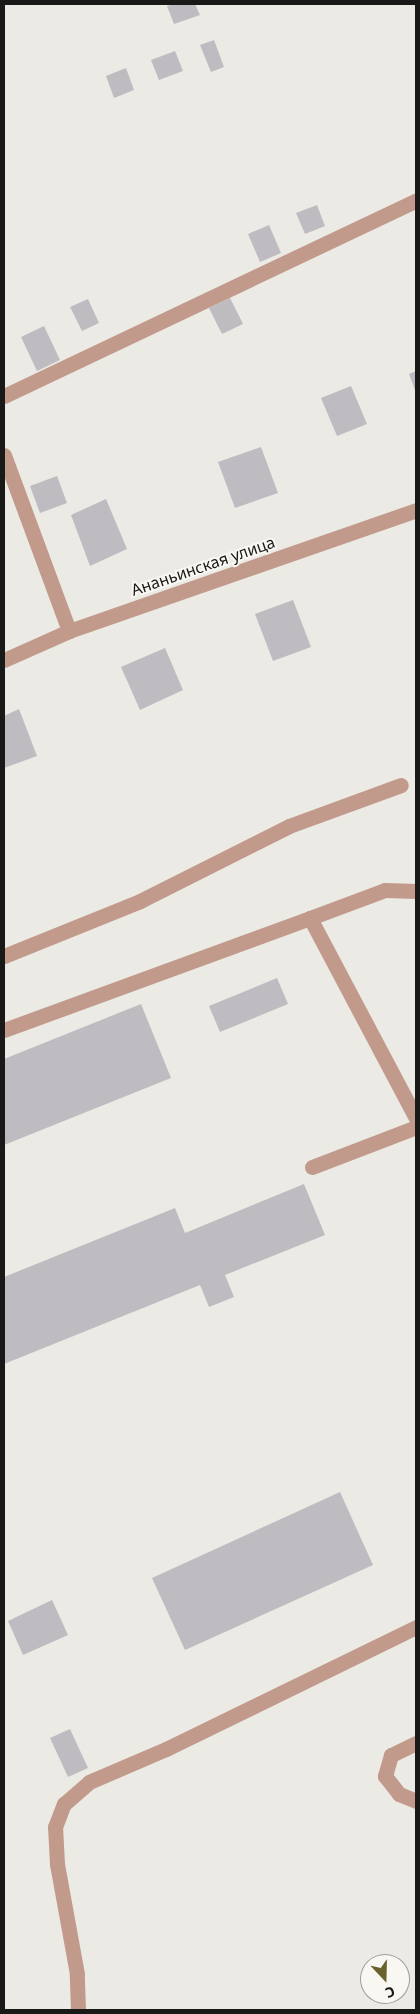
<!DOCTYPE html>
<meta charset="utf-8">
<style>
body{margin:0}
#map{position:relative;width:420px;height:2014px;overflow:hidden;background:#ebeae4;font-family:"Noto Sans",sans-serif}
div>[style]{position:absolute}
.building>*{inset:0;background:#bfbcc1}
.lane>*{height:15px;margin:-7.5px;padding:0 7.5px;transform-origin:7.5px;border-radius:7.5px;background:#c29a8b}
.street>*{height:15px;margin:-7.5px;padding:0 7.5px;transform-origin:7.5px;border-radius:7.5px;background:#c29a8b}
span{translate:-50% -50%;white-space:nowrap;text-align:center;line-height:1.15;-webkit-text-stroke:4px #f8f7f1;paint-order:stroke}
.street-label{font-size:16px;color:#191917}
.frame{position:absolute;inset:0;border:5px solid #191917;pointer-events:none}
.north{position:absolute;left:360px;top:1954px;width:50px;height:50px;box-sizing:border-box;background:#f8f7f1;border:1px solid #9f9e9a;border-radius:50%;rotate:159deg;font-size:14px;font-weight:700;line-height:20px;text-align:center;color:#191917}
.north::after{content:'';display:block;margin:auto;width:18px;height:22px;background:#69622e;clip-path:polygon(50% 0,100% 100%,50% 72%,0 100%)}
</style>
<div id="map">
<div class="building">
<div style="clip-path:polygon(173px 4px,195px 4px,200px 15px,174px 24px,167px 6px)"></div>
<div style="clip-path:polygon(214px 40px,224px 67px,211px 72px,200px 45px)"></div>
<div style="clip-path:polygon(175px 51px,183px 71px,159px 80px,151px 60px)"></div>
<div style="clip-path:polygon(126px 68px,134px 90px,114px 98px,106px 76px)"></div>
<div style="clip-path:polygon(317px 205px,325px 226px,305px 234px,296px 213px)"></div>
<div style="clip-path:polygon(269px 225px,281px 253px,260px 262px,248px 234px)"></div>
<div style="clip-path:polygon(230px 298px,243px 324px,222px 334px,209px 308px)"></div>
<div style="clip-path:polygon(88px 299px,99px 323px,82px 331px,70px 307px)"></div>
<div style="clip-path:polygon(44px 326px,60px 360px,37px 371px,21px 337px)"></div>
<div style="clip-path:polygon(416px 371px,416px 393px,409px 374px)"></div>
<div style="clip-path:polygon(351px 386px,367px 424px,337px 436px,321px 398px)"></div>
<div style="clip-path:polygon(261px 447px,278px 493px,235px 508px,218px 462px)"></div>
<div style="clip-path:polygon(57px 476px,67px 503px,40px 513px,30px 486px)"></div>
<div style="clip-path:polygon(106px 499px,127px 549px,90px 566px,71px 515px)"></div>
<div style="clip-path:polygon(293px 600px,311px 647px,273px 661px,255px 614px)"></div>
<div style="clip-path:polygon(165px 648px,183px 690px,140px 710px,121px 667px)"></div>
<div style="clip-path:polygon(19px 709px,37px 756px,4px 768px,4px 716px)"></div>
<div style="clip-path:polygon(277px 978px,288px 1004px,220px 1032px,209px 1006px)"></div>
<div style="clip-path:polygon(141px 1004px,171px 1078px,4px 1145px,4px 1059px)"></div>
<div style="clip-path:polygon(304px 1184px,325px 1235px,225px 1275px,234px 1297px,209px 1307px,200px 1285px,4px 1364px,4px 1277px,175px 1208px,185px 1233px)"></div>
<div style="clip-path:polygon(340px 1492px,373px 1565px,185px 1650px,152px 1578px)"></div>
<div style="clip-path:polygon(52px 1600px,68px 1635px,23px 1655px,8px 1621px)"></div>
<div style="clip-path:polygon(70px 1729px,88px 1768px,68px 1777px,50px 1738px)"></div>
</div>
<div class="lane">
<div style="left:4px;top:396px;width:456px;rotate:-25.4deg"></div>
<div style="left:4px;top:455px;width:188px;rotate:69.7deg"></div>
<div style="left:310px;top:918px;width:80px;rotate:-20.5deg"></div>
<div style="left:385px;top:890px;width:31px;rotate:2deg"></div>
<div style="left:4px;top:956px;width:147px;rotate:-22deg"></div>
<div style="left:140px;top:901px;width:167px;rotate:-26.7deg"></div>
<div style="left:289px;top:826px;width:119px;rotate:-20.1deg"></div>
<div style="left:4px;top:1030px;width:326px;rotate:-20.1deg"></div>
<div style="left:310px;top:918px;width:226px;rotate:62.1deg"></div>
<div style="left:312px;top:1167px;width:111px;rotate:-21deg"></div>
<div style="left:416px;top:1743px;width:28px;rotate:154deg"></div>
<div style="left:391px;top:1755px;width:22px;rotate:106deg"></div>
<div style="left:385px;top:1776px;width:23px;rotate:52deg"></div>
<div style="left:399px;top:1794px;width:18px;rotate:22deg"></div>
</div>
<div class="street">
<div style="left:4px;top:660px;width:71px;rotate:-24deg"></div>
<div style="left:69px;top:631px;width:367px;rotate:-19.2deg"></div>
<div style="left:78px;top:2010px;width:36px;rotate:-92deg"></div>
<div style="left:77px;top:1974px;width:112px;rotate:-100.3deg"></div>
<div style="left:57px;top:1864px;width:37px;rotate:-93deg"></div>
<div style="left:55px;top:1827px;width:25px;rotate:-69deg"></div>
<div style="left:64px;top:1804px;width:33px;rotate:-41deg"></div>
<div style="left:89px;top:1782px;width:84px;rotate:-23.2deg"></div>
<div style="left:166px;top:1749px;width:278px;rotate:-26deg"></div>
</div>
<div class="street-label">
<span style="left:203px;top:566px;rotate:-19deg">Ананьинская улица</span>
</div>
<div class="frame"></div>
<div class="north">С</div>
</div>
